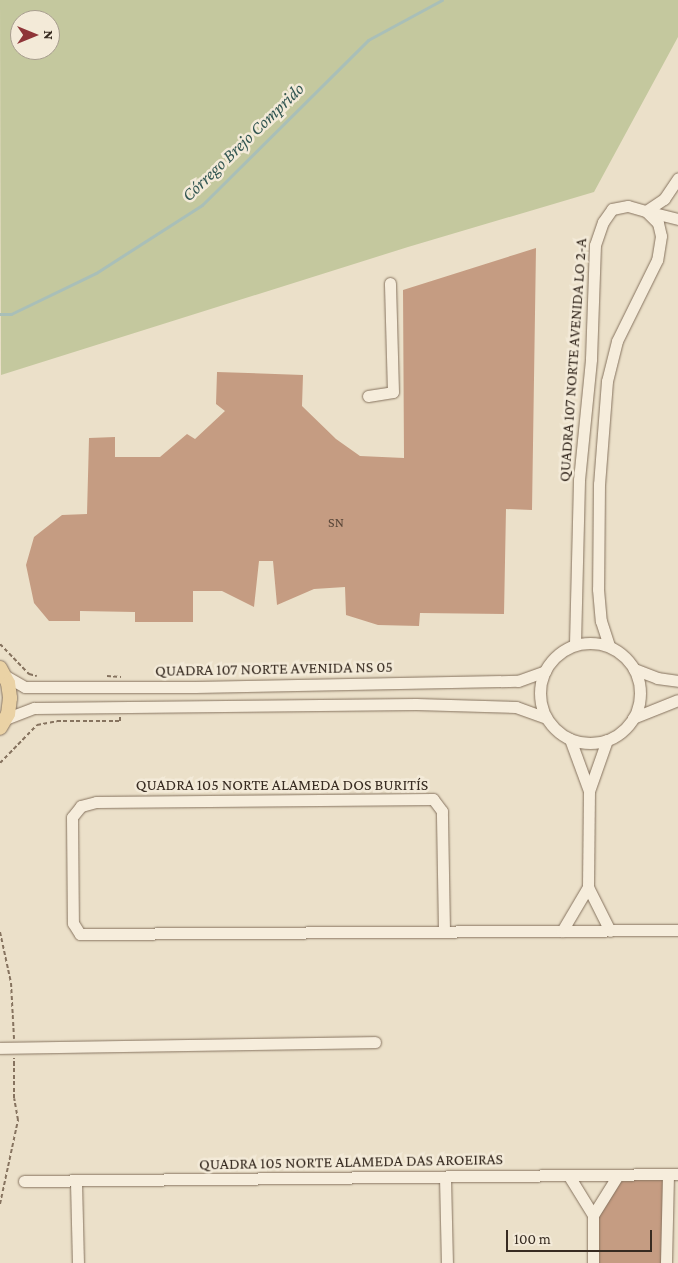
<!DOCTYPE html>
<meta charset="utf-8">
<style>
body{margin:0}
#map{position:relative;width:678px;height:1263px;overflow:hidden;background:#ebe0c9;font-family:"Crimson Pro",serif}
div>[style]{position:absolute}
.green>*{inset:0;background:#c4c89e}
.stream>*{height:3px;margin:-1.5px;padding:0 1.5px;transform-origin:1.5px;border-radius:1.5px;background:#a9bfb8}
.building>*{inset:0;background:#c59c82}
.path>*{height:2px;margin-top:-1px;transform-origin:0;background:repeating-linear-gradient(90deg,#86735f 0 4px,transparent 0 6.5px)}
.roads{filter:drop-shadow(0 0 1px #86735f) drop-shadow(0 0 1px #86735f)}
.minor>*{height:11px;margin:-5.5px;padding:0 5.5px;transform-origin:5.5px;border-radius:5.5px;background:#f6eddc}
.minor>.ring{margin:-5.5px;padding:0;box-sizing:content-box;background:none;border:11px solid #f6eddc;border-radius:50%}
.major>*{height:14px;margin:-7px;padding:0 7px;transform-origin:7px;border-radius:7px;background:#ead2a5}
span{translate:-50% -50%;white-space:nowrap;text-align:center;line-height:1.15;-webkit-text-stroke:5px #f3ead8;paint-order:stroke}
.number-label{font-size:14px;color:#5a4739}
.number-label span{-webkit-text-stroke-width:0}
.street-label{font-size:16px;color:#372b21}
.water-label{font-size:18px;color:#325652;font-style:italic}
.north{position:absolute;left:10px;top:10px;width:50px;height:50px;box-sizing:border-box;background:#f3ead8;border:1px solid #a89e8f;border-radius:50%;rotate:90deg;font-size:14px;font-weight:700;line-height:20px;text-align:center;color:#372b21}
.north::after{content:'';display:block;margin:auto;width:18px;height:22px;background:#8f3538;clip-path:polygon(50% 0,100% 100%,50% 72%,0 100%)}
.scale{position:absolute;left:506px;top:1230px;width:146px;height:22px;box-sizing:border-box;border:2px solid #372b21;border-top:0;padding-left:6px;font-size:15px;line-height:18px;white-space:nowrap;color:#372b21;-webkit-text-stroke:4px #f3ead8;paint-order:stroke}
</style>
<div id="map">
<div class="green">
<div style="clip-path:polygon(evenodd,0 0,678px 0,678px 37px,594px 192px,408px 247px,1px 375px,0 0,20px 20px,50px 20px,50px 50px,20px 50px,20px 20px)"></div>
</div>
<div class="stream">
<div style="left:0;top:314px;width:11px"></div>
<div style="left:11px;top:314px;width:94px;rotate:-25.8deg"></div>
<div style="left:96px;top:273px;width:126px;rotate:-32.7deg"></div>
<div style="left:202px;top:205px;width:234px;rotate:-44.8deg"></div>
<div style="left:368px;top:40px;width:84px;rotate:-28.4deg"></div>
</div>
<div class="building">
<div style="clip-path:polygon(536px 248px,532px 510px,506px 509px,504px 614px,420px 613px,419px 626px,378px 625px,346px 615px,345px 587px,314px 589px,277px 605px,273px 561px,259px 561px,254px 607px,222px 591px,193px 591px,193px 622px,135px 622px,135px 612px,80px 611px,80px 621px,49px 621px,34px 603px,26px 565px,34px 537px,62px 515px,87px 514px,89px 438px,115px 437px,115px 457px,160px 457px,187px 434px,195px 439px,225px 411px,216px 404px,217px 372px,303px 375px,302px 406px,336px 439px,360px 456px,404px 458px,403px 290px)"></div>
<div style="clip-path:polygon(668px 1174px,666px 1263px,593px 1263px,593px 1215px,618px 1175px)"></div>
</div>
<div class="path">
<div style="left:0;top:644px;width:42px;rotate:46deg"></div>
<div style="left:29px;top:674px;width:8px;rotate:14deg"></div>
<div style="left:107px;top:676px;width:14px;rotate:4deg"></div>
<div style="left:0;top:763px;width:53px;rotate:-45.8deg"></div>
<div style="left:37px;top:725px;width:20px;rotate:-11deg"></div>
<div style="left:57px;top:721px;width:63px"></div>
<div style="left:120px;top:721px;width:4px;rotate:-90deg"></div>
<div style="left:0;top:932px;width:52px;rotate:77.8deg"></div>
<div style="left:11px;top:983px;width:56px;rotate:86.9deg"></div>
<div style="left:0;top:1204px;width:86px;rotate:-77.9deg"></div>
<div style="left:18px;top:1120px;width:22px;rotate:-100deg"></div>
<div style="left:14px;top:1098px;width:40px;rotate:-90deg"></div>
</div>
<div class="roads">
<div class="minor">
<div style="left:646px;top:211px;width:22px;rotate:-34deg"></div>
<div style="left:664px;top:199px;width:25px;rotate:-56deg"></div>
<div style="left:646px;top:211px;width:33px;rotate:14deg"></div>
<div style="left:368px;top:396px;width:25px;rotate:-9deg"></div>
<div style="left:393px;top:392px;width:109px;rotate:-91.6deg"></div>
<div class="ring" style="left:540px;top:643px;width:89px;height:89px"></div>
<div style="left:575px;top:644px;width:164px;rotate:-88.6deg"></div>
<div style="left:579px;top:480px;width:122px;rotate:-84.3deg"></div>
<div style="left:591px;top:359px;width:114px;rotate:-88deg"></div>
<div style="left:595px;top:245px;width:24px;rotate:-71deg"></div>
<div style="left:603px;top:222px;width:16px;rotate:-55deg"></div>
<div style="left:612px;top:209px;width:16px;rotate:-11deg"></div>
<div style="left:628px;top:206px;width:19px;rotate:16deg"></div>
<div style="left:646px;top:211px;width:17px;rotate:45deg"></div>
<div style="left:658px;top:223px;width:13px;rotate:77deg"></div>
<div style="left:661px;top:236px;width:24px;rotate:99deg"></div>
<div style="left:657px;top:260px;width:90px;rotate:116.3deg"></div>
<div style="left:617px;top:341px;width:41px;rotate:104deg"></div>
<div style="left:607px;top:381px;width:103px;rotate:94.4deg"></div>
<div style="left:599px;top:484px;width:105px;rotate:90.5deg"></div>
<div style="left:598px;top:589px;width:32px;rotate:85deg"></div>
<div style="left:601px;top:621px;width:26px;rotate:72deg"></div>
<div style="left:634px;top:669px;width:25px;rotate:21deg"></div>
<div style="left:657px;top:678px;width:21px;rotate:8deg"></div>
<div style="left:4px;top:675px;width:24px;rotate:30deg"></div>
<div style="left:25px;top:687px;width:170px"></div>
<div style="left:195px;top:687px;width:323px;rotate:-1.1deg"></div>
<div style="left:518px;top:681px;width:29px;rotate:-20deg"></div>
<div style="left:633px;top:718px;width:48px;rotate:-21.8deg"></div>
<div style="left:5px;top:719px;width:31px;rotate:-21deg"></div>
<div style="left:34px;top:708px;width:382px;rotate:-0.6deg"></div>
<div style="left:416px;top:704px;width:100px;rotate:1.7deg"></div>
<div style="left:516px;top:707px;width:32px;rotate:20deg"></div>
<div style="left:570px;top:739px;width:55px;rotate:69.9deg"></div>
<div style="left:607px;top:740px;width:54px;rotate:109.4deg"></div>
<div style="left:589px;top:791px;width:96px;rotate:90.6deg"></div>
<div style="left:588px;top:887px;width:49px;rotate:63.4deg"></div>
<div style="left:444px;top:931px;width:120px;rotate:-91deg"></div>
<div style="left:442px;top:811px;width:15px;rotate:-127deg"></div>
<div style="left:433px;top:799px;width:337px;rotate:179.5deg"></div>
<div style="left:96px;top:802px;width:16px;rotate:165deg"></div>
<div style="left:81px;top:806px;width:14px;rotate:129deg"></div>
<div style="left:72px;top:817px;width:106px;rotate:89.5deg"></div>
<div style="left:73px;top:923px;width:13px;rotate:58deg"></div>
<div style="left:80px;top:934px;width:598px;rotate:-0.38deg"></div>
<div style="left:562px;top:931px;width:51px;rotate:-59.4deg"></div>
<div style="left:0;top:1048px;width:375px;rotate:-0.9deg"></div>
<div style="left:569px;top:1176px;width:46px;rotate:58.4deg"></div>
<div style="left:593px;top:1215px;width:48px;rotate:90deg"></div>
<div style="left:445px;top:1177px;width:86px;rotate:88.7deg"></div>
<div style="left:24px;top:1181px;width:654px;rotate:-0.61deg"></div>
<div style="left:76px;top:1182px;width:81px;rotate:88.6deg"></div>
<div style="left:593px;top:1215px;width:47px;rotate:-58deg"></div>
<div style="left:666px;top:1263px;width:89px;rotate:-88.7deg"></div>
</div>
<div class="major">
<div style="left:0;top:668px;width:17px;rotate:62deg"></div>
<div style="left:8px;top:683px;width:15px;rotate:82deg"></div>
<div style="left:10px;top:698px;width:16px;rotate:97deg"></div>
<div style="left:8px;top:714px;width:16px;rotate:120deg"></div>
</div>
</div>
<div class="number-label">
<span style="left:336px;top:522px">SN</span>
</div>
<div class="street-label">
<span style="left:573px;top:360px;rotate:-86deg">QUADRA 107 NORTE AVENIDA LO 2-A</span>
<span style="left:274px;top:669px;rotate:-1deg">QUADRA 107 NORTE AVENIDA NS 05</span>
<span style="left:282px;top:785px">QUADRA 105 NORTE ALAMEDA DOS BURITÍS</span>
<span style="left:351px;top:1162px;rotate:-1deg">QUADRA 105 NORTE ALAMEDA DAS AROEIRAS</span>
</div>
<div class="water-label">
<span style="left:243px;top:142px;rotate:-44deg">Córrego Brejo Comprido</span>
</div>
<div class="north">N</div>
<div class="scale">100 m</div>
</div>
